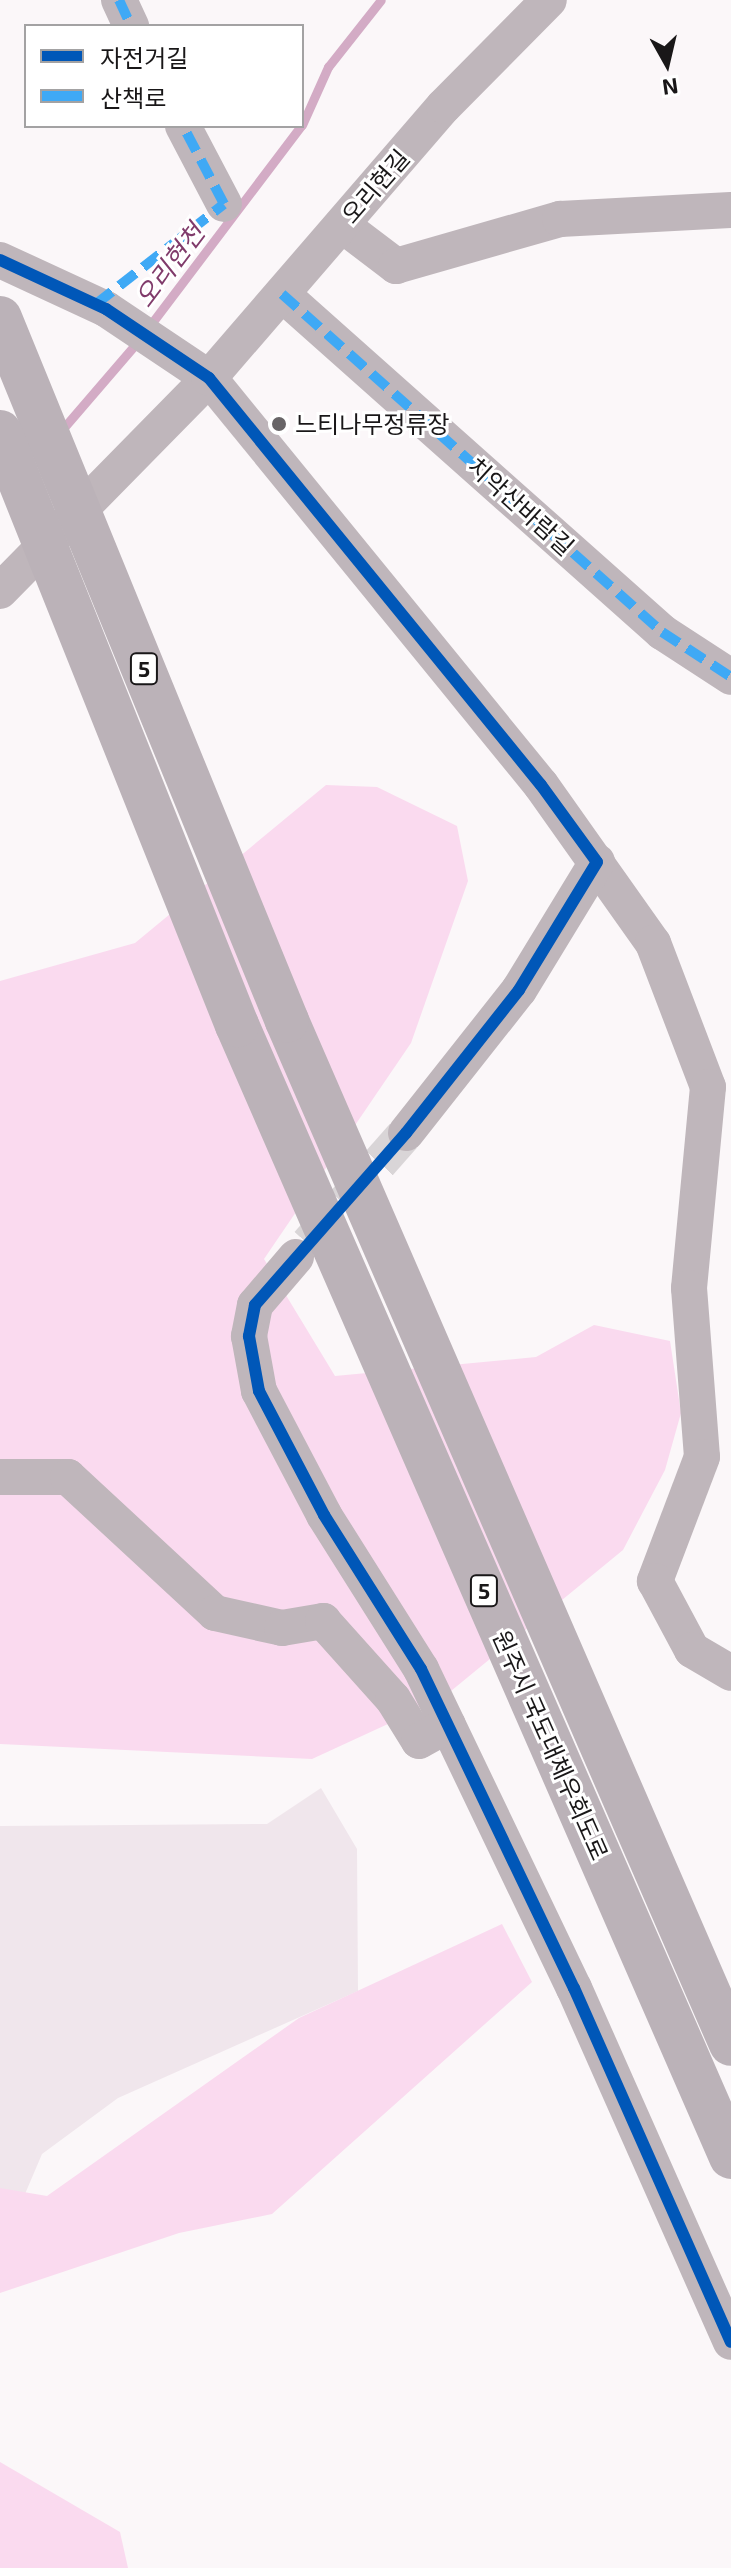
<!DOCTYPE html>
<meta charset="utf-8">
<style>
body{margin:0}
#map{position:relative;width:731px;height:2568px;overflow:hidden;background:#fbf7f9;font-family:"Exo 2","Noto Sans KR",sans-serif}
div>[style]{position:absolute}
.built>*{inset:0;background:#f0e6ec}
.green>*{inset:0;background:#fadaef}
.stream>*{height:9px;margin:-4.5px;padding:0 4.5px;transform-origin:4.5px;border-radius:4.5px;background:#d3abc5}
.minor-tunnel>*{height:36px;margin-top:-18px;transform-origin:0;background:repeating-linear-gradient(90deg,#d9d5d7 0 36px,transparent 0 54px)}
.minor>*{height:36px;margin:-18px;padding:0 18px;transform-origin:18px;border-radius:18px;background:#bfb6bb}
.highway>*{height:44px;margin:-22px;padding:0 22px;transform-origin:22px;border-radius:22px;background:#bbb2b8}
.highway-bridge>*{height:44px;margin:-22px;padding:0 22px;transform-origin:22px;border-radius:22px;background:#bbb2b8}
.quiet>*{height:10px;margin-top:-5px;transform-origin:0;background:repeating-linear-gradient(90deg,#3fa9f5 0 20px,transparent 0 30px)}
.cycleway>*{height:12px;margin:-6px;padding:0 6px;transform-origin:6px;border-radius:6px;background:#0057b8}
.dots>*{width:22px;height:22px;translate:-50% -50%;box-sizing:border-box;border:4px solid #fff;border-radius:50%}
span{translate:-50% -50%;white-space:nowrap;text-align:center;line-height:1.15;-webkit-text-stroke:6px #fff;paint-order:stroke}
.shield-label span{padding:2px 6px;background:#fff;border:2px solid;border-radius:6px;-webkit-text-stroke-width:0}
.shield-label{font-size:22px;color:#191718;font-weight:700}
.street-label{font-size:24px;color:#191718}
.poi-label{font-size:24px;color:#191718}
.left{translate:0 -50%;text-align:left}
.water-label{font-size:26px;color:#803b6b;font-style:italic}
.legend{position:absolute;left:24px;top:24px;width:280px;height:104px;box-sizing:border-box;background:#fff;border:2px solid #a3a2a3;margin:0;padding:10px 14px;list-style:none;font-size:24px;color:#191718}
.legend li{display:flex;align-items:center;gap:16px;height:40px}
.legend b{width:40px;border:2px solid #a3a2a3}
.north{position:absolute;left:627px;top:24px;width:80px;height:80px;-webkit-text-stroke:6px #fff;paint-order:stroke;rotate:172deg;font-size:22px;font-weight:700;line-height:32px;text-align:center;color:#191718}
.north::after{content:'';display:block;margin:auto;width:28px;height:36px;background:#191718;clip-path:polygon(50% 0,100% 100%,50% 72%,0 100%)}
</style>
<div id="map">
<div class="built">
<div style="clip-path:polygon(321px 1788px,357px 1849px,358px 1991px,118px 2098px,42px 2154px,8px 2234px,0 2233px,0 1826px,267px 1824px)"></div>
</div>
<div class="green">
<div style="clip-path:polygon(326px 785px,377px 787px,457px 826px,468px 881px,411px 1043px,264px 1259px,335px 1376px,536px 1357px,594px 1325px,670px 1341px,681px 1413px,665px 1470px,623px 1550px,440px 1700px,312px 1759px,0 1744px,0 981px,135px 943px)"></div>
<div style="clip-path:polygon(502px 1924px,532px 1982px,272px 2214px,179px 2233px,0 2293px,0 2188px,47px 2196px,299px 2018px)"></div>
<div style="clip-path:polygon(0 2462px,120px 2532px,128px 2568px,0 2568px)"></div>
</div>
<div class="stream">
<div style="left:302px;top:125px;width:64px;rotate:-65.9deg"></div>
<div style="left:328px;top:67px;width:85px;rotate:-51.7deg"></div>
<div style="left:148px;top:328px;width:253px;rotate:-52.9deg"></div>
<div style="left:60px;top:432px;width:121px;rotate:-49.3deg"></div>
</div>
<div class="minor-tunnel">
<div style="left:308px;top:1244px;width:148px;rotate:-48.6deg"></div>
</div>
<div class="minor">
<div style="left:119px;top:0;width:29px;rotate:65deg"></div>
<div style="left:183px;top:126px;width:88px;rotate:62.3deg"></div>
<div style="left:342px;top:225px;width:68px;rotate:37.2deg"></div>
<div style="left:396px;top:266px;width:171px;rotate:-16deg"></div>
<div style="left:560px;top:219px;width:171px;rotate:-3deg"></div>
<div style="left:0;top:260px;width:117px;rotate:24.8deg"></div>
<div style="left:106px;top:309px;width:124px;rotate:33.8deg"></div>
<div style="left:209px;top:378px;width:525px;rotate:50.8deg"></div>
<div style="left:541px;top:785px;width:194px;rotate:54.7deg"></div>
<div style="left:653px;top:943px;width:154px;rotate:69.1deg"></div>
<div style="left:708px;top:1087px;width:202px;rotate:95.4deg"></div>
<div style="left:689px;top:1288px;width:169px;rotate:85.6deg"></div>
<div style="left:702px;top:1457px;width:133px;rotate:110.8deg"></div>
<div style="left:655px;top:1581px;width:78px;rotate:61.8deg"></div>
<div style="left:692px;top:1650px;width:45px;rotate:30.5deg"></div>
<div style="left:282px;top:294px;width:509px;rotate:41.65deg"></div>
<div style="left:662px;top:632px;width:82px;rotate:33.1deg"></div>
<div style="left:0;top:591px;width:298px;rotate:-45.5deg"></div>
<div style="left:209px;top:378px;width:359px;rotate:-49.2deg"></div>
<div style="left:444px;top:106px;width:149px;rotate:-45.3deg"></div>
<div style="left:406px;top:1133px;width:182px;rotate:-51.7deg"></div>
<div style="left:519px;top:990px;width:150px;rotate:-58.6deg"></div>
<div style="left:296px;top:1257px;width:63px;rotate:130.5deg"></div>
<div style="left:255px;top:1305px;width:32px;rotate:101deg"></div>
<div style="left:249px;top:1336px;width:56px;rotate:79.7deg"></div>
<div style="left:259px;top:1391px;width:140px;rotate:62.3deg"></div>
<div style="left:324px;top:1515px;width:182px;rotate:57.8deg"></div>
<div style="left:421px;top:1669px;width:354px;rotate:64.4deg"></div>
<div style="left:574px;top:1988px;width:387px;rotate:66.1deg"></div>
<div style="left:0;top:1477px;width:68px"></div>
<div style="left:68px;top:1477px;width:200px;rotate:42.8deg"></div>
<div style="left:215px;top:1613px;width:69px;rotate:12.6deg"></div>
<div style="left:282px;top:1628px;width:42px;rotate:-9.7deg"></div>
<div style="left:323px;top:1621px;width:105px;rotate:48.1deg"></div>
<div style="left:393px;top:1699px;width:49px;rotate:58.2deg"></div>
<div style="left:419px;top:1741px;width:33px;rotate:-29deg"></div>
</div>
<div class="highway">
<div style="left:287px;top:1021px;width:1115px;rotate:66.54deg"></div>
<div style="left:237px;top:1025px;width:1235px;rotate:66.42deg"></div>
</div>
<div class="highway-bridge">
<div style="left:0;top:318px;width:759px;rotate:67.79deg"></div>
<div style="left:0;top:432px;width:639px;rotate:68.22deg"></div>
</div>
<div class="quiet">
<div style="left:119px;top:0;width:29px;rotate:65deg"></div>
<div style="left:282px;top:294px;width:509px;rotate:41.65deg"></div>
<div style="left:662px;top:632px;width:82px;rotate:33.1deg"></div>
<div style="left:96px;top:304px;width:162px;rotate:-38deg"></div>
<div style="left:224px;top:204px;width:88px;rotate:-117.7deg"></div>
</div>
<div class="cycleway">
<div style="left:0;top:260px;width:117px;rotate:24.8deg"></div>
<div style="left:106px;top:309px;width:124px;rotate:33.8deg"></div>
<div style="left:209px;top:378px;width:525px;rotate:50.8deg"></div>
<div style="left:541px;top:785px;width:95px;rotate:54deg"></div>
<div style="left:597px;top:862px;width:150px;rotate:121.4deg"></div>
<div style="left:519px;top:990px;width:182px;rotate:128.3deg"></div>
<div style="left:406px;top:1133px;width:229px;rotate:131.3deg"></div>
<div style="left:255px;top:1305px;width:32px;rotate:101deg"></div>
<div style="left:249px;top:1336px;width:56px;rotate:79.7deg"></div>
<div style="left:259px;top:1391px;width:140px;rotate:62.3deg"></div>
<div style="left:324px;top:1515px;width:182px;rotate:57.8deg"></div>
<div style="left:421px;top:1669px;width:354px;rotate:64.4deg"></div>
<div style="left:574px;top:1988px;width:387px;rotate:66.1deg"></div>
</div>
<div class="dots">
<div style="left:279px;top:424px;background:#686567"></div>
</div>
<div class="shield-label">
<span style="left:144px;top:669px">5</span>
<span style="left:484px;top:1591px">5</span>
</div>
<div class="street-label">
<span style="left:375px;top:186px;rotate:-49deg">오리현길</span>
<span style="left:521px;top:506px;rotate:42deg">치악산바람길</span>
<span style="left:551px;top:1745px;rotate:66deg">원주시 국도대체우회도로</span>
</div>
<div class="poi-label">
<span class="left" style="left:295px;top:424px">느티나무정류장</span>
</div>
<div class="water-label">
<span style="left:169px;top:265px;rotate:-53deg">오리현천</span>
</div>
<ul class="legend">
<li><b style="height:10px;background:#0057b8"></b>자전거길</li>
<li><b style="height:10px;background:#3fa9f5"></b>산책로</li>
</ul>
<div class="north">N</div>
</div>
